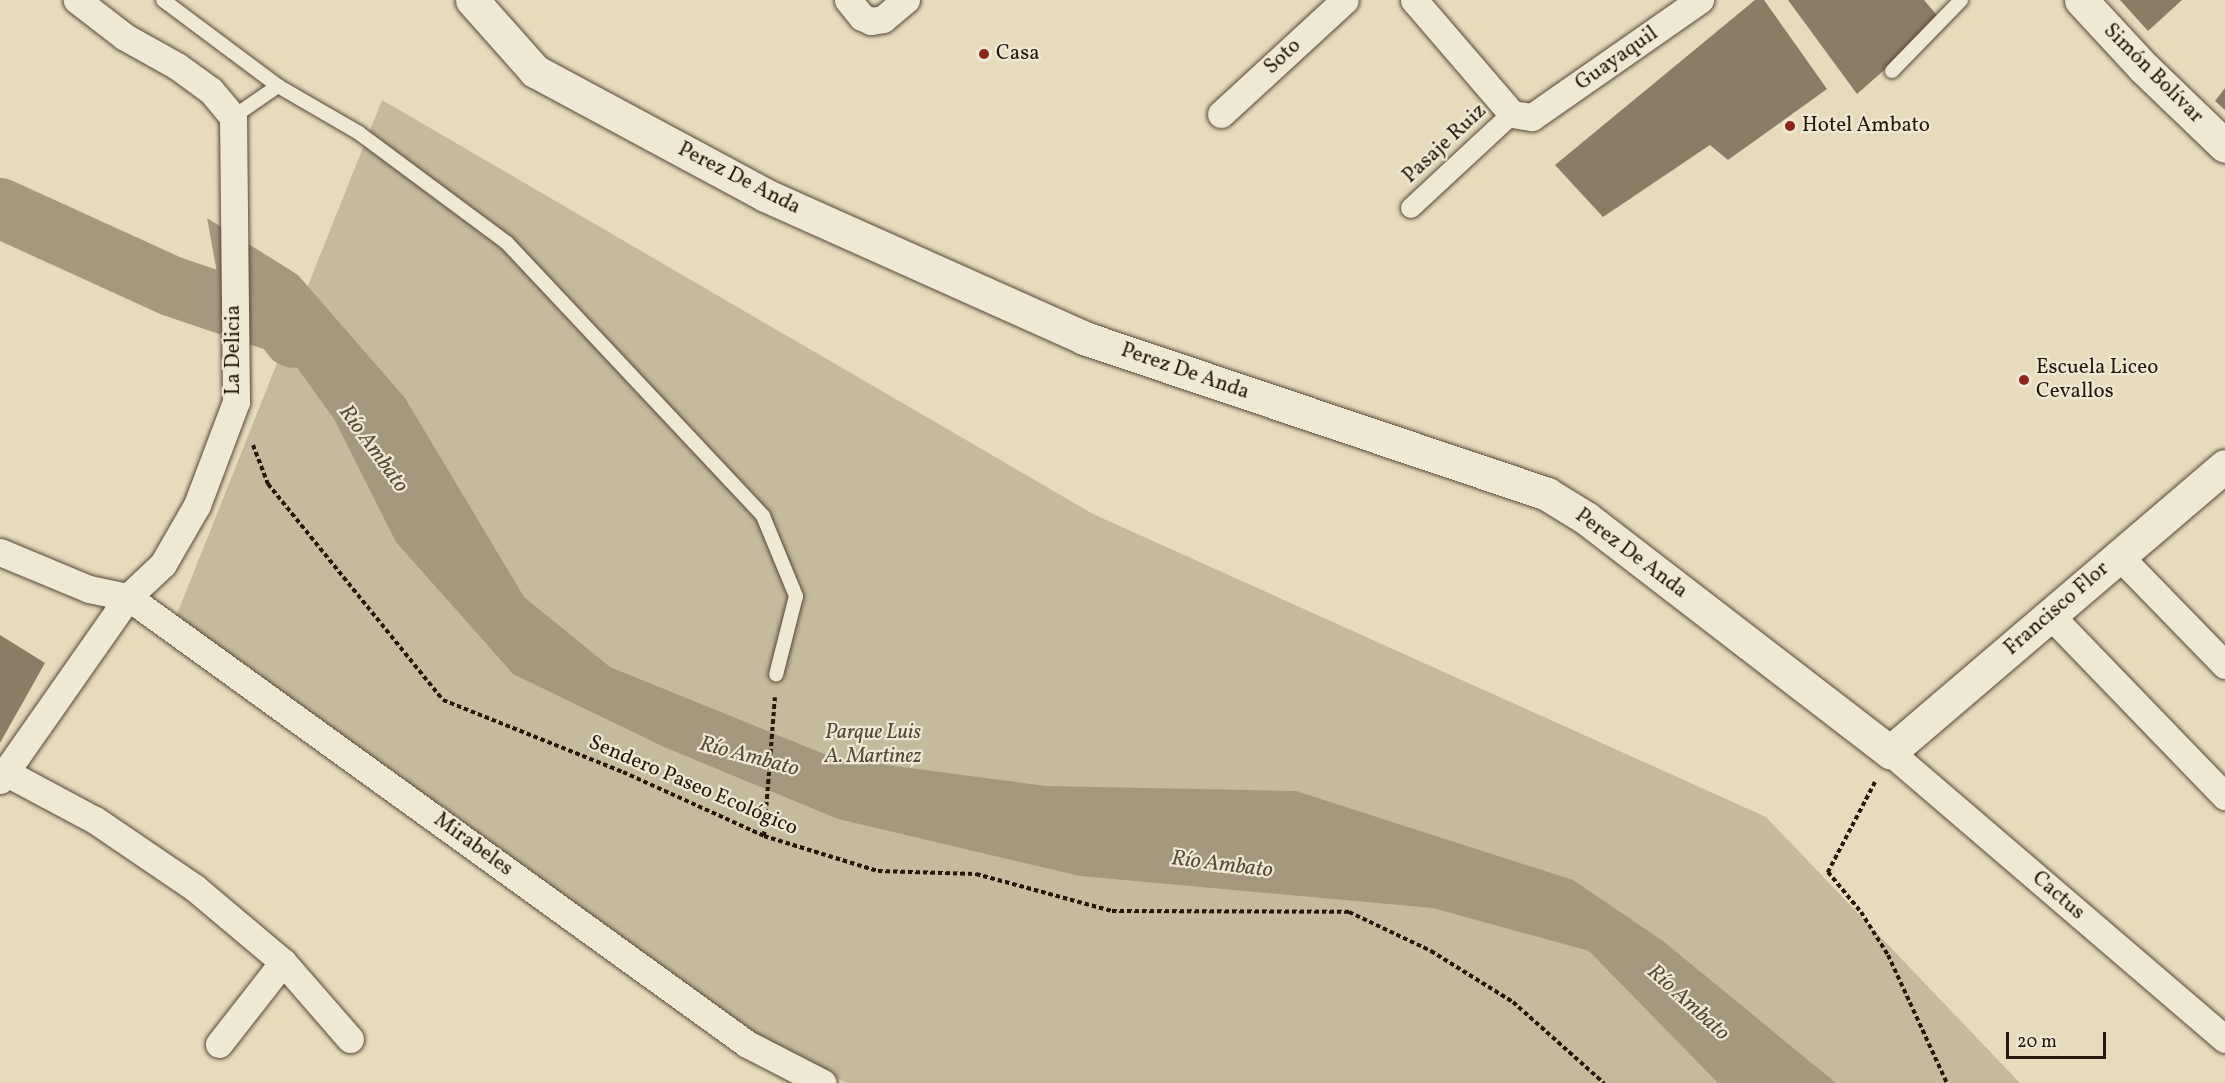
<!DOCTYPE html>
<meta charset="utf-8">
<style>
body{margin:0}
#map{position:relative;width:2225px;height:1083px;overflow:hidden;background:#e7dbbb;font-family:Vollkorn,serif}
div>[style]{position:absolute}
.green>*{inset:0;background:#c6ba9d}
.water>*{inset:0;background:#a6987f}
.river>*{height:60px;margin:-30px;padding:0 30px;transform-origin:30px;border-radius:30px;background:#a6987f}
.building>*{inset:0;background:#8b7c66}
.path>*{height:4px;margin-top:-2px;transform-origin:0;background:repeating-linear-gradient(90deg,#27160a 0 4.5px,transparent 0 7.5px)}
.roads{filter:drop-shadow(0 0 2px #574736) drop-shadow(0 0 2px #574736)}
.service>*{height:14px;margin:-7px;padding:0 7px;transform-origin:7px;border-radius:7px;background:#efe8d3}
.pedestrian>*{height:20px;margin:-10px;padding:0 10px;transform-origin:10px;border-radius:10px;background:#efe8d3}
.minor>*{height:27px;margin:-13.5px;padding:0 13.5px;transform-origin:13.5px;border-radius:13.5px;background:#efe8d3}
.tertiary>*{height:33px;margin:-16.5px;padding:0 16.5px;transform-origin:16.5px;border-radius:16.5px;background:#efe8d3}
.secondary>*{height:33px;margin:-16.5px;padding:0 16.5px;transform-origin:16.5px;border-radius:16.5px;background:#efe8d3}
.dots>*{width:16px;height:16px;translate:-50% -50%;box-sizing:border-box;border:3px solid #efe8d3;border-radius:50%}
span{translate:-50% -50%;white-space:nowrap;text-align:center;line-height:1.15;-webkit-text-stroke:4.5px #efe8d3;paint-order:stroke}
.poi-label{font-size:21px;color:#27160a}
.left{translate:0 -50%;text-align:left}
.street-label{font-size:21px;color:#27160a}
.park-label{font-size:21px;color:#574736;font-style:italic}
.water-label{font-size:22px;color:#5a4a39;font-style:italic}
.scale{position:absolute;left:2006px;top:1032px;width:100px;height:27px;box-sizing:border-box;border:3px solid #27160a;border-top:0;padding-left:8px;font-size:18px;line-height:21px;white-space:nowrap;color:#27160a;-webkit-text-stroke:4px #efe8d3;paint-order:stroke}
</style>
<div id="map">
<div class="green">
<div style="clip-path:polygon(382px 100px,1093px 514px,1766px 817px,2020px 1083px,846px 1083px,709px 1010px,175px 619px)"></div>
</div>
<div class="water">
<div style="clip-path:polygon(207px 218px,298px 275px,405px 398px,524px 597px,610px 667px,834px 758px,1046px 786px,1296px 791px,1573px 880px,1663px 941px,1836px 1083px,1718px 1083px,1589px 951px,1433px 908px,1080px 876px,838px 819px,664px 747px,513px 674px,396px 542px,334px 419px,273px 334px,225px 316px)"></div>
</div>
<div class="river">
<div style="left:0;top:208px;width:188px;rotate:24.5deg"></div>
<div style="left:171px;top:286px;width:118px;rotate:18.7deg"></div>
<div style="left:283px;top:324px;width:17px;rotate:54deg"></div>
</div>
<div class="building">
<div style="clip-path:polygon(1755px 0,1764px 0,1827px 89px,1728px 160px,1710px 145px,1603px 217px,1555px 165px)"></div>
<div style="clip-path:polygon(1788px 0,1924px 0,1941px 20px,1857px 94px)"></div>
<div style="clip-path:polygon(2120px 0,2182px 0,2148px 31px)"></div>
<div style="clip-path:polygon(2225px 88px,2225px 110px,2215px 101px)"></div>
<div style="clip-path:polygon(0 635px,45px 663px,0 743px)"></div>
</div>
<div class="path">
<div style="left:253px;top:445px;width:42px;rotate:69deg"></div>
<div style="left:268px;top:484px;width:278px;rotate:51deg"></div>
<div style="left:443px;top:700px;width:194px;rotate:21.8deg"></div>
<div style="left:623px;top:772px;width:155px;rotate:24.4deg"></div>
<div style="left:764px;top:836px;width:119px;rotate:17.1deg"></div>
<div style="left:878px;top:871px;width:98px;rotate:1.8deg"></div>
<div style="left:976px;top:874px;width:141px;rotate:15.2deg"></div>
<div style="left:1112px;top:911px;width:237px;rotate:0.2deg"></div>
<div style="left:1349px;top:912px;width:91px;rotate:25.4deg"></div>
<div style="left:1431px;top:951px;width:97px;rotate:31.9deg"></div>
<div style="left:1513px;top:1002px;width:122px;rotate:41.7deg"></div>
<div style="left:1875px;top:782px;width:102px;rotate:117.6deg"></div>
<div style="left:1828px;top:872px;width:52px;rotate:50.5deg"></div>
<div style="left:1861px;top:912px;width:51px;rotate:57.9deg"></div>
<div style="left:1888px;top:955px;width:141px;rotate:65.3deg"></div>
<div style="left:764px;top:836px;width:139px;rotate:-85.5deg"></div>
</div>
<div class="roads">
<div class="service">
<div style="left:163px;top:0;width:144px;rotate:36.8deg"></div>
<div style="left:278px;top:86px;width:94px;rotate:30.1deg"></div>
<div style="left:359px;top:133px;width:184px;rotate:36.6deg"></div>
<div style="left:507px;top:243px;width:374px;rotate:46.8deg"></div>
<div style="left:763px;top:516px;width:87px;rotate:67.6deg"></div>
<div style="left:796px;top:596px;width:81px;rotate:104.2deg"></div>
<div style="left:1892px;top:71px;width:99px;rotate:-45.8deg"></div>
<div style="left:233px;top:117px;width:55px;rotate:-34.6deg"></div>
</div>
<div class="pedestrian">
<div style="left:1411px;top:208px;width:138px;rotate:-42.9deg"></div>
</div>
<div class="minor">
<div style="left:848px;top:0;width:22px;rotate:51deg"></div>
<div style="left:862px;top:17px;width:10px;rotate:24deg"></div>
<div style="left:871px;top:21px;width:12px;rotate:-9deg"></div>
<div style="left:883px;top:19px;width:30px;rotate:-40deg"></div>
<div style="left:1414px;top:0;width:150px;rotate:49.3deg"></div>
<div style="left:1512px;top:114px;width:20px;rotate:9deg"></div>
<div style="left:1532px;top:117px;width:205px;rotate:-34.9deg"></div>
<div style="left:1221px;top:114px;width:168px;rotate:-42.6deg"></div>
<div style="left:0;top:552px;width:96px;rotate:22.6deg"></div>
<div style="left:89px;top:589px;width:40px;rotate:12deg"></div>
<div style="left:128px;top:597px;width:764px;rotate:35.83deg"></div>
<div style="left:747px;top:1044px;width:85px;rotate:27.2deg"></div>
<div style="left:2119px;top:556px;width:152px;rotate:45.8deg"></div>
<div style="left:2050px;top:615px;width:252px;rotate:46deg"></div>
<div style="left:1890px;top:752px;width:441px;rotate:40.6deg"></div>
<div style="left:5px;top:772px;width:102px;rotate:28.1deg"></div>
<div style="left:95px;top:820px;width:121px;rotate:34.2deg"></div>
<div style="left:195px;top:888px;width:115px;rotate:40.1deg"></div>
<div style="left:283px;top:962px;width:102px;rotate:49deg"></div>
<div style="left:0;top:780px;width:223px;rotate:-55deg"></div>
<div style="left:128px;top:597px;width:48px;rotate:-43.3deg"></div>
<div style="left:163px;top:564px;width:68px;rotate:-60deg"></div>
<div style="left:197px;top:505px;width:110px;rotate:-69.3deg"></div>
<div style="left:236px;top:402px;width:285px;rotate:-90.6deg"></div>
<div style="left:233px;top:117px;width:35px;rotate:-130deg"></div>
<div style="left:210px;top:90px;width:41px;rotate:-144deg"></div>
<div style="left:177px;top:66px;width:60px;rotate:-150.9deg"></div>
<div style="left:125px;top:37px;width:61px;rotate:-142.4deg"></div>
<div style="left:219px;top:1044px;width:104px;rotate:-52deg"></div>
</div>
<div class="tertiary">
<div style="left:2081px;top:0;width:93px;rotate:47.2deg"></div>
<div style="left:2144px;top:68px;width:112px;rotate:43.9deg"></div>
</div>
<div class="secondary">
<div style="left:472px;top:0;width:95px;rotate:48.4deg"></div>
<div style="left:535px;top:71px;width:261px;rotate:28.3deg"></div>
<div style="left:765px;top:195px;width:350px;rotate:24.1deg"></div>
<div style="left:1084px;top:338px;width:489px;rotate:18.6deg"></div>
<div style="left:1547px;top:494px;width:46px;rotate:31.6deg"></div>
<div style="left:1586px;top:518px;width:384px;rotate:37.6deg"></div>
<div style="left:1890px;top:752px;width:440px;rotate:-40.5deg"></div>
</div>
</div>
<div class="dots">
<div style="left:984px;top:54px;background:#8f2418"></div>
<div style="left:1790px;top:126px;background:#8f2418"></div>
<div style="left:2024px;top:380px;background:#8f2418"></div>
</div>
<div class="poi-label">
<span class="left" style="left:996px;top:54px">Casa</span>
<span class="left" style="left:1802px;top:126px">Hotel Ambato</span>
<span class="left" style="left:2036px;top:380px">Escuela Liceo<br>Cevallos</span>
</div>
<div class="street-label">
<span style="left:1283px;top:57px;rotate:-43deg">Soto</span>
<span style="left:1617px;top:59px;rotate:-35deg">Guayaquil</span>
<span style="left:2153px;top:74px;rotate:45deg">Simón Bolívar</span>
<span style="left:1445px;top:144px;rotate:-43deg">Pasaje Ruiz</span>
<span style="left:739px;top:179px;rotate:27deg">Perez De Anda</span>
<span style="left:234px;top:350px;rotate:-90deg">La Delicia</span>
<span style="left:1185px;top:372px;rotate:19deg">Perez De Anda</span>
<span style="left:1631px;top:554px;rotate:37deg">Perez De Anda</span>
<span style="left:2057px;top:609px;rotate:-41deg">Francisco Flor</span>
<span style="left:693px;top:786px;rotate:23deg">Sendero Paseo Ecológico</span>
<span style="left:473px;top:845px;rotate:36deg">Mirabeles</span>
<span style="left:2058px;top:896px;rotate:41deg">Cactus</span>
</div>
<div class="park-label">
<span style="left:873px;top:745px">Parque Luis<br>A. Martinez</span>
</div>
<div class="water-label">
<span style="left:373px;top:449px;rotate:54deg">Río Ambato</span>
<span style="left:749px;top:757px;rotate:15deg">Río Ambato</span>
<span style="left:1222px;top:865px;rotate:7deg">Río Ambato</span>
<span style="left:1688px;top:1003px;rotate:42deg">Río Ambato</span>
</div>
<div class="scale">20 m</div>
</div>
